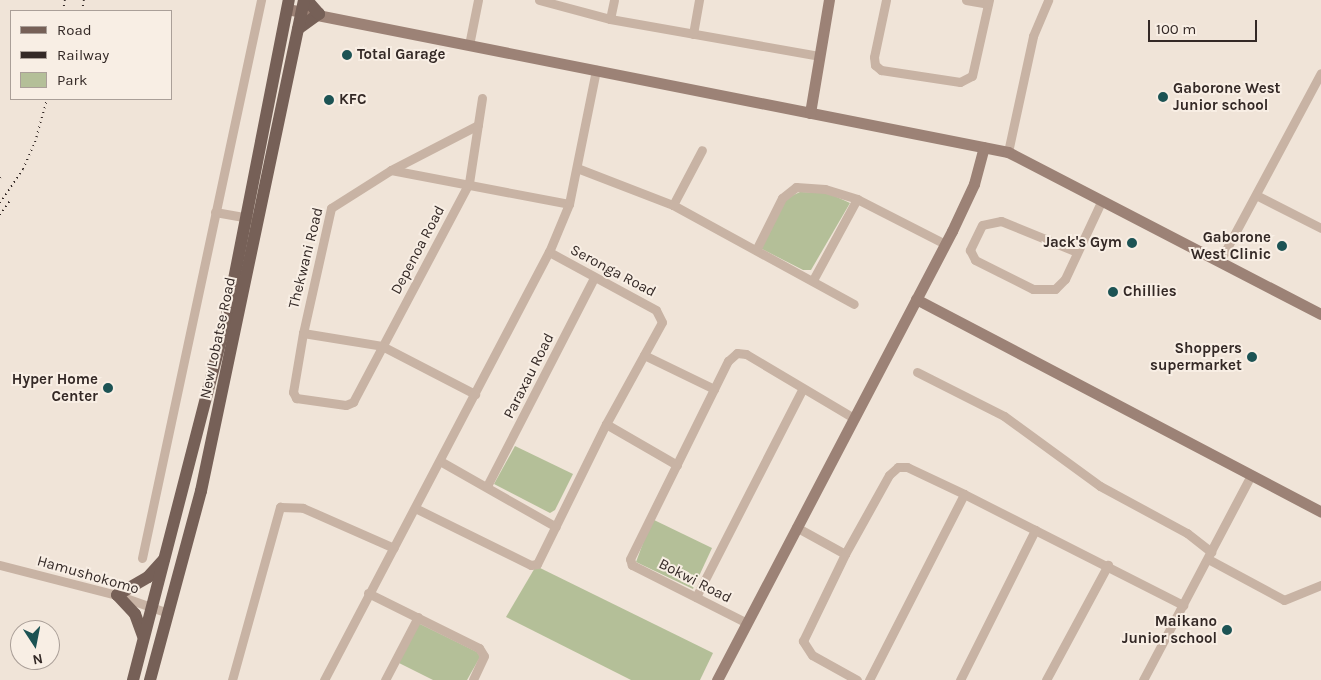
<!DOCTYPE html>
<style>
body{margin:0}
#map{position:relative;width:1321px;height:680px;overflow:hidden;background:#f0e4d8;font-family:Karla,sans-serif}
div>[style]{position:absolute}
.green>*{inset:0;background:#b4bf98}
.street>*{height:9px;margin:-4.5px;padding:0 4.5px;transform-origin:4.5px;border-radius:4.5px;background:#c8b3a4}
.secondary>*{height:11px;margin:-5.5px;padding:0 5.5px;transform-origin:5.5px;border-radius:5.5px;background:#9c8276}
.primary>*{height:12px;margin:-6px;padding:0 6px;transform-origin:6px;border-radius:6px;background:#766057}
.rail>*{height:2px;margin-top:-1px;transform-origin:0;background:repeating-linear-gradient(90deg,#342926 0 1px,transparent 0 5px)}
.dots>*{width:14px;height:14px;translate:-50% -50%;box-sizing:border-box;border:2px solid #f8eee4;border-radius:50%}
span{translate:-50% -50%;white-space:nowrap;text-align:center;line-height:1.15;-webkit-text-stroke:4px #f8eee4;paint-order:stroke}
.poi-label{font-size:15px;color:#342926;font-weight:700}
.left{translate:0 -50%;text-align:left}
.right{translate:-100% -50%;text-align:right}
.street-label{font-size:15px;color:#342926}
.legend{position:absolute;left:10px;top:10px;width:162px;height:90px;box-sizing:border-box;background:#f8eee4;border:1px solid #aa9f98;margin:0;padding:6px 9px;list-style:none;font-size:15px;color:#342926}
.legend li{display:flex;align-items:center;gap:10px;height:25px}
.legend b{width:25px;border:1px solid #aa9f98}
.north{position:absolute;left:10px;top:620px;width:50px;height:50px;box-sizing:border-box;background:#f8eee4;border:1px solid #aa9f98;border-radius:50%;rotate:169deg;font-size:14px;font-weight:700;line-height:20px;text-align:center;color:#342926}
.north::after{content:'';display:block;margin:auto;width:18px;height:22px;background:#1c5354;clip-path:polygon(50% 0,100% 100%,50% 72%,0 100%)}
.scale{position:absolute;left:1148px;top:20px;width:109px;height:22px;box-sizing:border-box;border:2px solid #342926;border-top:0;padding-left:6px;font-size:15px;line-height:18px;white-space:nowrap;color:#342926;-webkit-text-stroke:4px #f8eee4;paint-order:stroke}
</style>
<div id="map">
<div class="green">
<div style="clip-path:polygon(800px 192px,828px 193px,850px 203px,811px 270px,803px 270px,760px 248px,785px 199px)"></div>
<div style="clip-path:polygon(515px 446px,573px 474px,555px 510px,550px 513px,494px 484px)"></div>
<div style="clip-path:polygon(652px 519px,712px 548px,693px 589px,636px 562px)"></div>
<div style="clip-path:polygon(536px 566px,713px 653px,700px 680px,631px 680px,506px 617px)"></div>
<div style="clip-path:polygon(416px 622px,477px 652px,480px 657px,467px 680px,433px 680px,399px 663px)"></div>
</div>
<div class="street">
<div style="left:539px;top:0;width:73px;rotate:15deg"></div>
<div style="left:610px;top:19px;width:212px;rotate:10deg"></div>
<div style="left:886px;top:0;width:58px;rotate:101.9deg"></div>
<div style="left:874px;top:57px;width:8px;rotate:83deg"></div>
<div style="left:875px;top:65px;width:8px;rotate:40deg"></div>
<div style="left:881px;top:70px;width:80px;rotate:8.6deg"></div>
<div style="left:960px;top:82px;width:13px;rotate:-27deg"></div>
<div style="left:972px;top:76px;width:78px;rotate:-77.4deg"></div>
<div style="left:966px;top:0;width:22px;rotate:10deg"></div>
<div style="left:610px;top:19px;width:19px;rotate:-78deg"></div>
<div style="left:693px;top:34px;width:35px;rotate:-80deg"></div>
<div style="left:469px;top:45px;width:46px;rotate:-78.7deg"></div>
<div style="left:478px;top:125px;width:98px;rotate:152.7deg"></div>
<div style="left:391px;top:170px;width:71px;rotate:147.7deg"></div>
<div style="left:331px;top:208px;width:128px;rotate:102.6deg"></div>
<div style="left:303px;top:333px;width:60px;rotate:99.6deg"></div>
<div style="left:293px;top:392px;width:7px;rotate:63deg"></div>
<div style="left:296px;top:398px;width:50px;rotate:8deg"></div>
<div style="left:346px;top:405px;width:8px;rotate:-23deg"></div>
<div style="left:353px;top:402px;width:248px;rotate:-62.1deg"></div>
<div style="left:469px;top:183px;width:86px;rotate:-81.3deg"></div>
<div style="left:1008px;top:152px;width:119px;rotate:-77.8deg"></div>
<div style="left:1033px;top:36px;width:39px;rotate:-67deg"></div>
<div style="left:577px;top:168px;width:103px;rotate:21.1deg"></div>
<div style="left:673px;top:205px;width:206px;rotate:28.7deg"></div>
<div style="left:391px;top:170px;width:181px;rotate:10.8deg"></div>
<div style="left:1256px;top:195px;width:73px;rotate:26.9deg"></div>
<div style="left:673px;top:205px;width:62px;rotate:-62.2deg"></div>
<div style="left:215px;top:212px;width:36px;rotate:10deg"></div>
<div style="left:756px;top:250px;width:58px;rotate:-63.4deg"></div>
<div style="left:782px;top:198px;width:18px;rotate:-38deg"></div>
<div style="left:796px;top:187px;width:29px;rotate:4deg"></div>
<div style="left:825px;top:189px;width:34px;rotate:17deg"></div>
<div style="left:857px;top:199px;width:99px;rotate:27.1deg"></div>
<div style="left:1077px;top:252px;width:82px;rotate:-157.8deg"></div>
<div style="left:1001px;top:221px;width:19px;rotate:168deg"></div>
<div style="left:982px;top:225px;width:28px;rotate:116deg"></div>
<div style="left:970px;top:250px;width:11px;rotate:63deg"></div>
<div style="left:975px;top:260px;width:65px;rotate:26.6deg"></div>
<div style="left:1033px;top:289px;width:22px"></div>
<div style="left:1055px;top:289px;width:14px;rotate:-45deg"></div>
<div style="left:1065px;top:279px;width:87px;rotate:-64.9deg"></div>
<div style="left:1220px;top:261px;width:213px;rotate:-61.8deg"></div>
<div style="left:813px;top:280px;width:92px;rotate:-61.5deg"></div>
<div style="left:303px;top:333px;width:80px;rotate:9.3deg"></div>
<div style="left:382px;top:346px;width:105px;rotate:27.3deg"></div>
<div style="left:644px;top:355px;width:78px;rotate:25.9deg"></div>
<div style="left:917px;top:372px;width:97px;rotate:26.8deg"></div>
<div style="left:1004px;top:416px;width:119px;rotate:36.1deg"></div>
<div style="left:1100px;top:486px;width:99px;rotate:28.4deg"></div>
<div style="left:1187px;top:533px;width:31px;rotate:38deg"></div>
<div style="left:606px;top:424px;width:82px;rotate:30deg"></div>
<div style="left:440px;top:461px;width:133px;rotate:29.6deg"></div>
<div style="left:487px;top:486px;width:234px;rotate:-62.8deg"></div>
<div style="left:415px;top:508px;width:129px;rotate:26.2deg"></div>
<div style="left:531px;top:565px;width:6px;rotate:-9deg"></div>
<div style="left:537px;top:564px;width:156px;rotate:-63.8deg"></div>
<div style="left:606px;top:424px;width:116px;rotate:-61.2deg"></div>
<div style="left:662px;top:322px;width:13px;rotate:-117deg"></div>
<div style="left:656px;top:310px;width:122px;rotate:-151.5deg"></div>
<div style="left:796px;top:527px;width:56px;rotate:28.9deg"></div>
<div style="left:142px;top:558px;width:571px;rotate:-77.96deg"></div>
<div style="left:1208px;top:559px;width:86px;rotate:28.3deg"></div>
<div style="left:1284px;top:600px;width:40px;rotate:-22deg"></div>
<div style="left:0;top:565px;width:121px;rotate:14.4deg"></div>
<div style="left:117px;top:595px;width:54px;rotate:19.4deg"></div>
<div style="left:368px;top:593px;width:124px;rotate:26.4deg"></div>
<div style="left:479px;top:648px;width:9px;rotate:58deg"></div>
<div style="left:484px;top:656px;width:26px;rotate:115deg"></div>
<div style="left:696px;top:597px;width:233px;rotate:-62.9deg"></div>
<div style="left:745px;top:622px;width:127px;rotate:-153.2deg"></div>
<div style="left:632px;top:565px;width:6px;rotate:-108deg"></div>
<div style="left:630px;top:559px;width:221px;rotate:-63.7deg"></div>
<div style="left:728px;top:361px;width:12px;rotate:-42deg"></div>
<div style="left:737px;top:353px;width:9px;rotate:6deg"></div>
<div style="left:746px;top:354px;width:126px;rotate:30.7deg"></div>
<div style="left:232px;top:680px;width:180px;rotate:-74.5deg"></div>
<div style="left:280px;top:507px;width:23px;rotate:2deg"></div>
<div style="left:303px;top:508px;width:99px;rotate:23.7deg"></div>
<div style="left:324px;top:680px;width:484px;rotate:-62.3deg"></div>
<div style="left:549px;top:252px;width:52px;rotate:-67.4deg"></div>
<div style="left:569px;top:204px;width:137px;rotate:-78.6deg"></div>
<div style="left:385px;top:680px;width:71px;rotate:-62.4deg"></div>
<div style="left:857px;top:680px;width:51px;rotate:-150.9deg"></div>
<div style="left:812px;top:655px;width:17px;rotate:-123deg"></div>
<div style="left:803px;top:641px;width:97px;rotate:-64.2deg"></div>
<div style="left:845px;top:554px;width:90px;rotate:-60.9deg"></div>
<div style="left:889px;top:475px;width:12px;rotate:-42deg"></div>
<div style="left:898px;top:467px;width:9px"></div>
<div style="left:907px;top:467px;width:63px;rotate:25.3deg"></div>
<div style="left:964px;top:494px;width:246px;rotate:26.9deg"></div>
<div style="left:869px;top:680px;width:209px;rotate:-62.9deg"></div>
<div style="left:960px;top:680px;width:168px;rotate:-63.4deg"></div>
<div style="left:1046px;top:680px;width:131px;rotate:-61.7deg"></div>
<div style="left:1143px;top:680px;width:232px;rotate:-62.2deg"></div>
</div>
<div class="secondary">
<div style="left:287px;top:9px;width:735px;rotate:11.22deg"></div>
<div style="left:1008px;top:152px;width:352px;rotate:27.4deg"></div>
<div style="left:810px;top:113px;width:115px;rotate:-80.5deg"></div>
<div style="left:916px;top:299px;width:458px;rotate:27.7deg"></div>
<div style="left:717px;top:680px;width:507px;rotate:-62.37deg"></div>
<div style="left:952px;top:231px;width:52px;rotate:-64.9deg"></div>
<div style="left:974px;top:184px;width:38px;rotate:-75deg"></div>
</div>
<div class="primary">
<div style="left:298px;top:29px;width:26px;rotate:-36deg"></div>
<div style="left:319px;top:14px;width:18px;rotate:-131deg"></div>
<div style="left:143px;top:636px;width:23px;rotate:-110deg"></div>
<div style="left:135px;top:614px;width:26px;rotate:-133deg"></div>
<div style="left:117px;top:595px;width:36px;rotate:-30deg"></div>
<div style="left:148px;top:577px;width:24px;rotate:-48deg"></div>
<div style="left:133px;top:680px;width:372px;rotate:-75.5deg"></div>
<div style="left:226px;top:320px;width:326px;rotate:-78.9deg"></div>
<div style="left:150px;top:680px;width:196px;rotate:-74.9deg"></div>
<div style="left:201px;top:491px;width:502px;rotate:-78.15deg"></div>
</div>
<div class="rail">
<div style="left:63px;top:11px;width:11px;rotate:-80deg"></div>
<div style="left:82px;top:11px;width:11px;rotate:-80deg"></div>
<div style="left:0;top:178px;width:1px;rotate:-45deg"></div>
<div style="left:0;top:203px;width:41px;rotate:-55.9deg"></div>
<div style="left:23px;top:169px;width:30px;rotate:-66deg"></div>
<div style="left:35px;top:142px;width:45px;rotate:-74.4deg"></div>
<div style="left:0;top:215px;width:19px;rotate:-55deg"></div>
</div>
<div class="dots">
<div style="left:347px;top:55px;background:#1c5354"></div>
<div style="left:1163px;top:97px;background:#1c5354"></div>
<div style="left:329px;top:100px;background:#1c5354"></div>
<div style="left:1132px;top:243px;background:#1c5354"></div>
<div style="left:1282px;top:246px;background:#1c5354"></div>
<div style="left:1113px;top:292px;background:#1c5354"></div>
<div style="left:1252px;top:357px;background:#1c5354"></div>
<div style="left:108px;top:388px;background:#1c5354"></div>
<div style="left:1227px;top:630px;background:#1c5354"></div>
</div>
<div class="poi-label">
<span class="left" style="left:357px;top:55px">Total Garage</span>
<span class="left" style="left:1173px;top:97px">Gaborone West<br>Junior school</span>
<span class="left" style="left:339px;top:100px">KFC</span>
<span class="right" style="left:1271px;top:246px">Gaborone<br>West Clinic</span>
<span class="right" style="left:1122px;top:243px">Jack's Gym</span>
<span class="left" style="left:1123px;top:292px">Chillies</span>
<span class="right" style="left:1242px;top:357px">Shoppers<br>supermarket</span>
<span class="right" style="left:98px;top:388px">Hyper Home<br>Center</span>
<span class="right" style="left:1217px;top:630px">Maikano<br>Junior school</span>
</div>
<div class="street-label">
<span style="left:418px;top:250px;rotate:-62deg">Depenoa Road</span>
<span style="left:306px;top:258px;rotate:-76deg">Thekwani Road</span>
<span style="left:613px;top:271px;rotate:28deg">Seronga Road</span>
<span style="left:218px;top:338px;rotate:-78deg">New Lobatse Road</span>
<span style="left:529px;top:376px;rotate:-63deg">Paraxau Road</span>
<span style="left:88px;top:575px;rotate:16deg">Hamushokomo</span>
<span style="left:695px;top:581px;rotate:27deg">Bokwi Road</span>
</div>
<ul class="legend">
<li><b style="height:6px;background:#766057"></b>Road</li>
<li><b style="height:6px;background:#342926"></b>Railway</li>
<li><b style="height:14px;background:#b4bf98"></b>Park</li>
</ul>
<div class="north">N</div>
<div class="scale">100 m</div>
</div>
